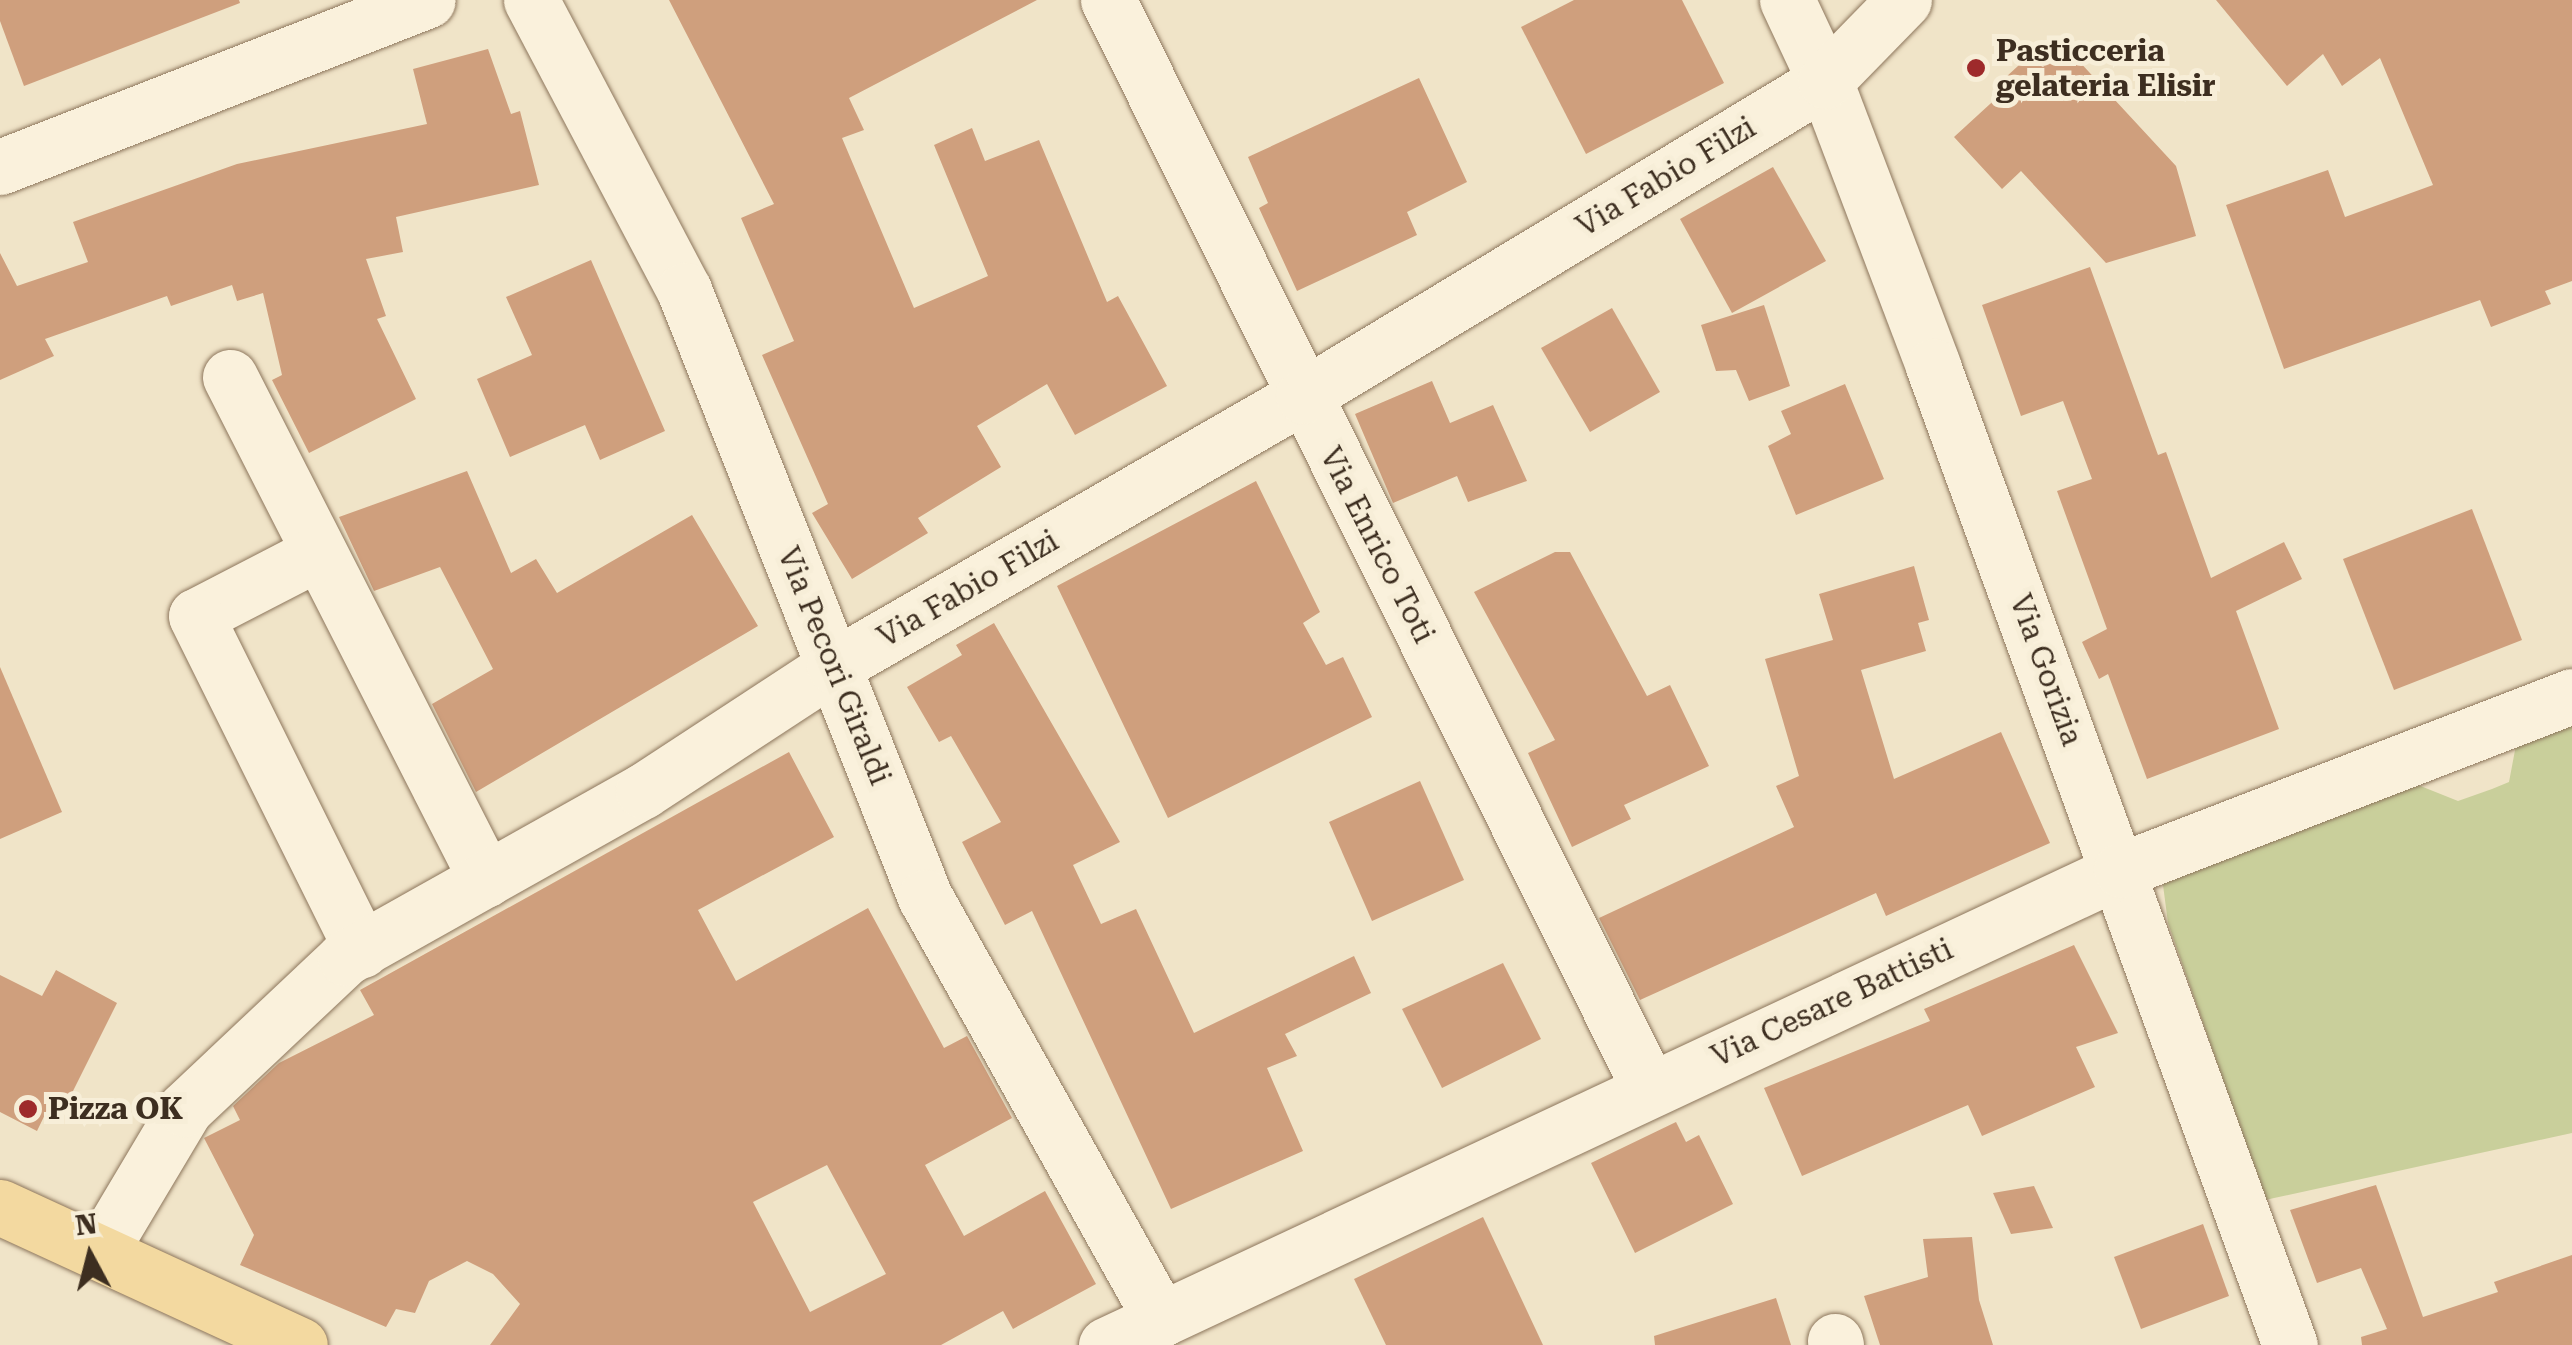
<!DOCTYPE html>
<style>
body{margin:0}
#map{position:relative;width:2572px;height:1345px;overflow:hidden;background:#f0e4c8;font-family:"Roboto Serif",serif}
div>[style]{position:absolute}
.green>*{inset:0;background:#c9cf9b}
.building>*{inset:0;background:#cf9f7d}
.roads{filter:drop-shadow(0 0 2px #8d765c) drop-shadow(0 0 2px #8d765c)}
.minor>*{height:55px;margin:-27.5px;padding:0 27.5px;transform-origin:27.5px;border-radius:27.5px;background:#faf1dc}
.major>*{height:55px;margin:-27.5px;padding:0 27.5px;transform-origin:27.5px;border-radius:27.5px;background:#f3d9a0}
.dots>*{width:28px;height:28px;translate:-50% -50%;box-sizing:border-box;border:5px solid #f7eed8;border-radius:50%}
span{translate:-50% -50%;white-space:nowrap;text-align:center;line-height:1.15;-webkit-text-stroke:10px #f7eed8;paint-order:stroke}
.poi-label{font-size:30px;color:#3d2e20;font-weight:700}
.left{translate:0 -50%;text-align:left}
.street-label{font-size:30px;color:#3d2e20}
.north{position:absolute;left:40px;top:1205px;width:100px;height:100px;-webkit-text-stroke:8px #f7eed8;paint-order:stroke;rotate:353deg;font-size:28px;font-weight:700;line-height:40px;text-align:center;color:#3d2e20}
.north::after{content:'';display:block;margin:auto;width:35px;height:45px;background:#3d2e20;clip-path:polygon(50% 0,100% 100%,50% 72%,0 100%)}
</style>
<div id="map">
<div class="green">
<div style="clip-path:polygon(2572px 724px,2572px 1133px,2265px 1200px,2168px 923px,2163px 885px,2172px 866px,2408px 781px,2458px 801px,2492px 789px,2509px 782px,2516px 745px)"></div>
</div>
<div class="building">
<div style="clip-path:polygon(0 0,239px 0,240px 3px,24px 86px,0 21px)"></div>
<div style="clip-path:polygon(669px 0,1037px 0,849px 98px,864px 130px,842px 138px,914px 308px,988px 276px,934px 145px,972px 128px,985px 161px,1039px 140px,1107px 302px,1118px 296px,1167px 386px,1075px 435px,1047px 384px,977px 426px,1001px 467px,918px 518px,928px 533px,852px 579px,812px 513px,828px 504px,762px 355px,794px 341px,741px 218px,774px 204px)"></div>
<div style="clip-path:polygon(1574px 0,1682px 0,1724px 83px,1586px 154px,1521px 27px)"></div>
<div style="clip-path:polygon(2216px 0,2572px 0,2572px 281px,2545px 291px,2551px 304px,2491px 327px,2480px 300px,2284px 369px,2226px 205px,2328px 170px,2345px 217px,2433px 185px,2380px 58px,2342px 86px,2323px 54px,2287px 86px)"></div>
<div style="clip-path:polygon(2064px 45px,2176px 166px,2196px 236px,2106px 263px,2021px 171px,2002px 189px,1954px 137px,2002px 93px,1993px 89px,2031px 54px,2042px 66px)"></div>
<div style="clip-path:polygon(488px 49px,511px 114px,520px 111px,539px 185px,396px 217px,403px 252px,366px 259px,386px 316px,377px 319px,416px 399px,309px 453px,272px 380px,282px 375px,263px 293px,237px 301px,232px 285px,171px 306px,167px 296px,45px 339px,54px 356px,0 380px,0 253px,17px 286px,88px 262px,73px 222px,237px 164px,427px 124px,413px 69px)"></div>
<div style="clip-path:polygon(1419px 78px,1467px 182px,1407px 212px,1417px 235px,1297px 291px,1259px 208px,1268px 203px,1248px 157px)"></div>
<div style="clip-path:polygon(1773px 167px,1826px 261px,1732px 313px,1680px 219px)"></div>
<div style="clip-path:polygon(591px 260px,665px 431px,600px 460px,585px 425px,510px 457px,477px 379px,532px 355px,506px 297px)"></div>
<div style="clip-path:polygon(2090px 267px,2158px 455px,2166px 452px,2211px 578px,2284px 542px,2302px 579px,2236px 611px,2279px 729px,2147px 779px,2108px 674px,2099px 679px,2082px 642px,2107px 629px,2057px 491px,2092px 479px,2063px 401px,2021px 416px,1982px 305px)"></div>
<div style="clip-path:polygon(1764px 305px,1790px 386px,1749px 401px,1736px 370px,1716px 371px,1701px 325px)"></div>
<div style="clip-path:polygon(1612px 308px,1660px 392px,1590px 432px,1541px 348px)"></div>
<div style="clip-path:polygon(1432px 381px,1450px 423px,1493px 405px,1527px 481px,1468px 502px,1457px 476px,1393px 503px,1355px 414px)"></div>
<div style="clip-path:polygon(1845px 384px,1884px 479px,1796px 515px,1768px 446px,1791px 434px,1781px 411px)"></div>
<div style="clip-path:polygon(467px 471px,511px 573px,536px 559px,557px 593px,692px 515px,758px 626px,476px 792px,432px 704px,493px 669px,440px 567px,374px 591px,339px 517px)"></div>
<div style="clip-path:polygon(1256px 481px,1320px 612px,1303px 623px,1326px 665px,1343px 657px,1372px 717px,1168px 818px,1057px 586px)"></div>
<div style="clip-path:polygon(2472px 509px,2522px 640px,2394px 690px,2343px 559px)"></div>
<div style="clip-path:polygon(1555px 552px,1570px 552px,1647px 696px,1670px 685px,1709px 766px,1624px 805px,1631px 819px,1572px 847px,1528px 753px,1555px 740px,1474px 592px)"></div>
<div style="clip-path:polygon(1914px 566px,1929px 620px,1918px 623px,1926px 651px,1861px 670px,1894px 779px,2001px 732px,2050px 843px,1886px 916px,1876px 893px,1640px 1000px,1599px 918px,1794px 827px,1776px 786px,1799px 776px,1765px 659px,1833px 640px,1819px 594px)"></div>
<div style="clip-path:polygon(994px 623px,1120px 842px,1073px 865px,1101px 924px,1136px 909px,1194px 1033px,1354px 956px,1371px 993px,1285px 1034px,1297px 1056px,1267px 1068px,1303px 1151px,1171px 1209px,1032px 911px,1005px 925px,962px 842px,1001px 822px,951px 736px,939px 742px,907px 687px,962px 655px,956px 645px)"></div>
<div style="clip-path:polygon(0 667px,62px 812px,0 839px)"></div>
<div style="clip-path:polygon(evenodd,789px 752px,834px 837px,698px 910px,736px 981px,868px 908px,944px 1048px,967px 1036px,1012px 1118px,925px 1165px,964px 1236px,1045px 1191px,1096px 1284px,1013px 1329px,1003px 1311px,941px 1345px,490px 1345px,520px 1304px,493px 1274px,467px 1261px,429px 1281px,415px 1313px,396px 1309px,386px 1327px,240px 1265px,254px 1235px,204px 1138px,240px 1120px,233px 1106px,279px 1063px,374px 1015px,360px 990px,789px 752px,827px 1165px,886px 1274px,810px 1312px,753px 1202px,827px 1165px)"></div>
<div style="clip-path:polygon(1420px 781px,1464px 880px,1372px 921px,1329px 822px)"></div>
<div style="clip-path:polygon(2074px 945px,2118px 1033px,2076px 1047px,2095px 1087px,1982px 1136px,1968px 1105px,1802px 1176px,1764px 1088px,1930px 1021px,1924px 1009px)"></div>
<div style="clip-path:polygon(1503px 963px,1541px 1039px,1442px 1088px,1402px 1009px)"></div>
<div style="clip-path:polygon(56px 970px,117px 1003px,67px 1103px,54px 1096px,37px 1131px,0 1112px,0 975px,42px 996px)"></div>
<div style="clip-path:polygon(1676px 1122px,1686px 1142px,1699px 1135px,1733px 1204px,1635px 1253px,1591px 1163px)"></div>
<div style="clip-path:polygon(2376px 1185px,2423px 1317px,2498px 1292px,2494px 1282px,2572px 1255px,2572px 1345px,2362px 1345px,2361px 1337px,2387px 1329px,2361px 1268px,2317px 1283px,2290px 1210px)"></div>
<div style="clip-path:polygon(2034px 1186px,2053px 1228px,2011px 1234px,1993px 1193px)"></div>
<div style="clip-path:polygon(1483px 1217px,1543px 1345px,1386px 1345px,1354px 1279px)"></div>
<div style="clip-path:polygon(2203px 1224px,2229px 1296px,2141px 1329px,2114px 1257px)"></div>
<div style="clip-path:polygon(1972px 1237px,1979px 1300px,1993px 1345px,1880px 1345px,1864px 1296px,1928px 1277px,1923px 1239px)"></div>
<div style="clip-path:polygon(1776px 1298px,1791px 1345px,1655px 1345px,1654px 1336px)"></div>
</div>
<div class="roads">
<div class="minor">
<div style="left:531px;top:0;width:328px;rotate:62.2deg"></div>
<div style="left:684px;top:290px;width:653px;rotate:68.35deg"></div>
<div style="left:925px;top:897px;width:484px;rotate:60.8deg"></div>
<div style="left:1108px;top:0;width:1215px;rotate:63.56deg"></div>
<div style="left:1787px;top:0;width:89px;rotate:64.9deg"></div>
<div style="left:1825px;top:81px;width:305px;rotate:69.2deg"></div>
<div style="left:1933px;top:366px;width:1042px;rotate:69.97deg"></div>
<div style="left:0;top:167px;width:459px;rotate:-21.3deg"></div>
<div style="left:230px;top:377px;width:564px;rotate:62.98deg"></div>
<div style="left:318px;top:553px;width:137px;rotate:152.7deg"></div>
<div style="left:196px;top:616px;width:373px;rotate:63.6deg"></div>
<div style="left:101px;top:1250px;width:164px;rotate:-59.2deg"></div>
<div style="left:185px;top:1109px;width:220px;rotate:-43.3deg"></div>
<div style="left:345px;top:958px;width:342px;rotate:-29.3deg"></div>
<div style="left:643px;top:791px;width:228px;rotate:-33.2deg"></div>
<div style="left:834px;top:666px;width:541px;rotate:-29.93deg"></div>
<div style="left:1303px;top:396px;width:610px;rotate:-31.11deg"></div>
<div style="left:1825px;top:81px;width:113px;rotate:-45.7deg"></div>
<div style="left:1835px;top:1341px;width:4px;rotate:76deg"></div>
<div style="left:1106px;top:1345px;width:1121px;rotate:-25.08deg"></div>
<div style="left:2121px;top:870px;width:483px;rotate:-21.1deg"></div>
</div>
<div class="major">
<div style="left:0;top:1207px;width:330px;rotate:24.7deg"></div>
</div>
</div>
<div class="dots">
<div style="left:1976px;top:68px;background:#9e2a2b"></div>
<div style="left:28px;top:1109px;background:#9e2a2b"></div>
</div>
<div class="poi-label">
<span class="left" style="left:1996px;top:68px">Pasticceria<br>gelateria Elisir</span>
<span class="left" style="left:48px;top:1109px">Pizza OK</span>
</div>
<div class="street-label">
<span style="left:1666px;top:177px;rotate:-31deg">Via Fabio Filzi</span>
<span style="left:1377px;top:545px;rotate:63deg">Via Enrico Toti</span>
<span style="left:968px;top:589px;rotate:-30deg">Via Fabio Filzi</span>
<span style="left:834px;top:666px;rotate:68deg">Via Pecori Giraldi</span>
<span style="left:2046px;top:670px;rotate:70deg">Via Gorizia</span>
<span style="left:1832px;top:1003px;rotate:-25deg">Via Cesare Battisti</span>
</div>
<div class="north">N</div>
</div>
